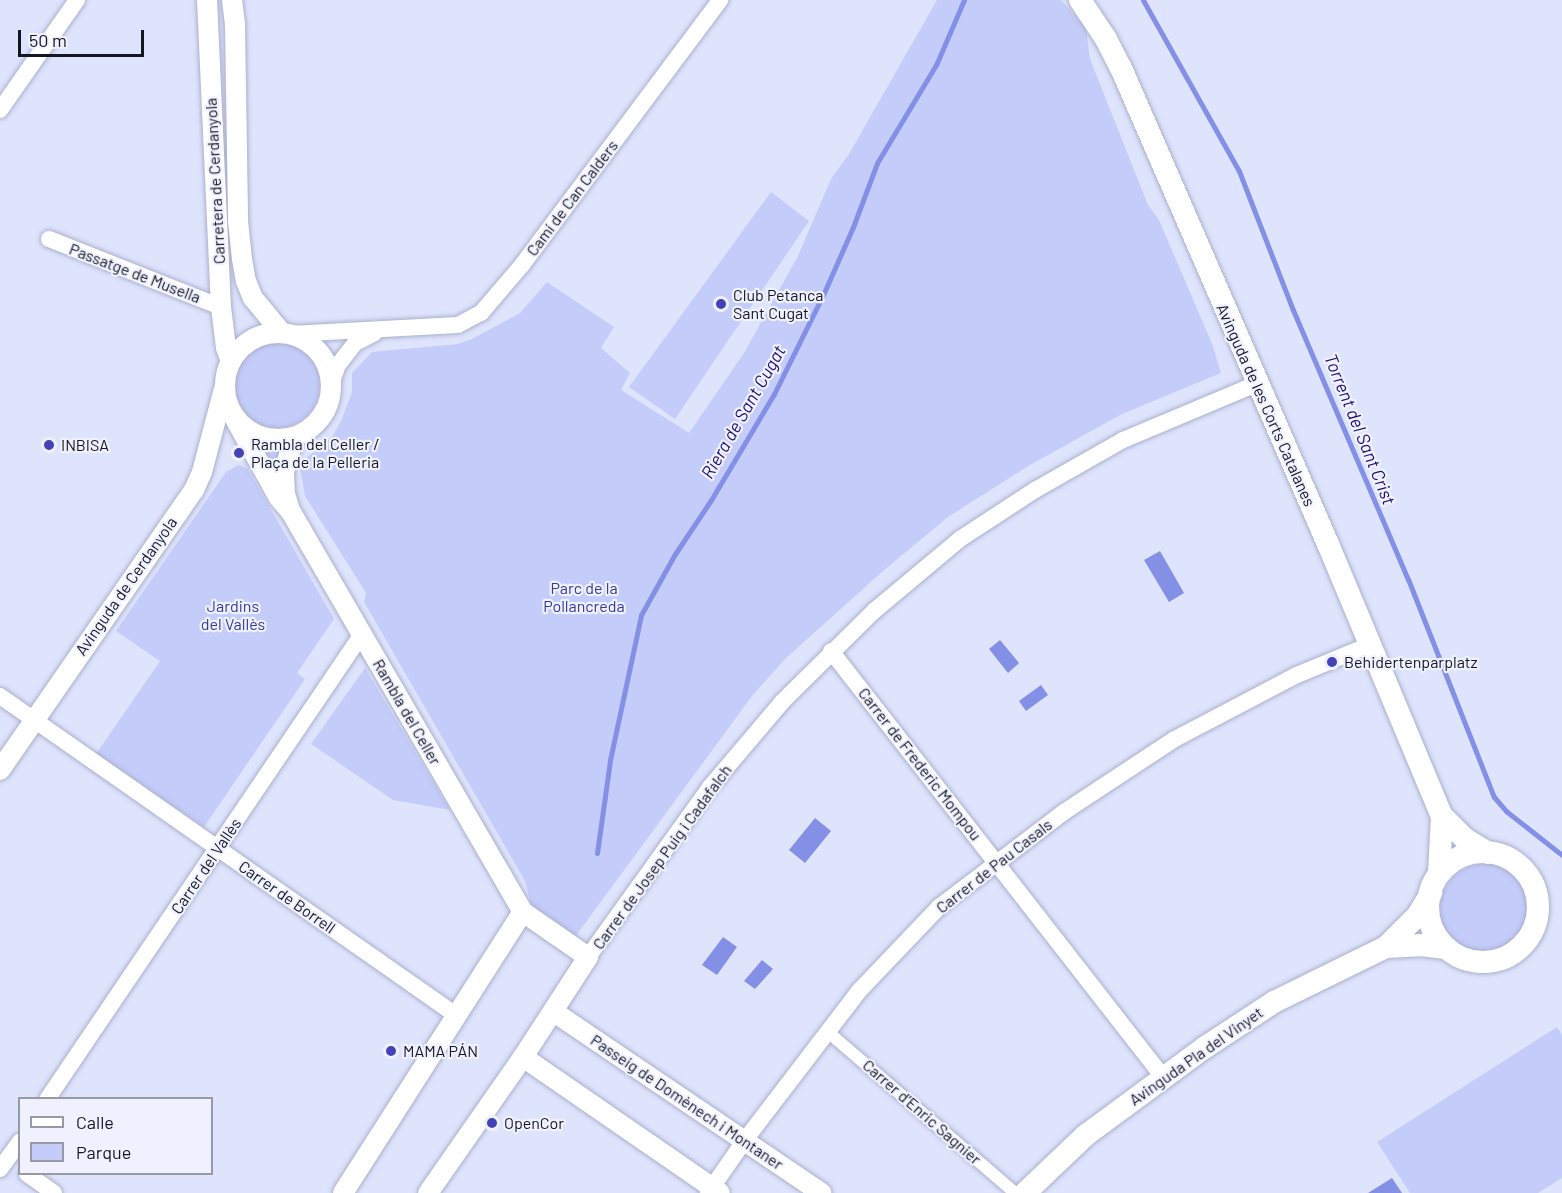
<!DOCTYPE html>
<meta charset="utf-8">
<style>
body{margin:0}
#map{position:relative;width:1562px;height:1193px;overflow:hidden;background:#dfe4fd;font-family:Barlow,sans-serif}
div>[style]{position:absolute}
.green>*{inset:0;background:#c4ccfa}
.round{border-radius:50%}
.water>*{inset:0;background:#848fe6}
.stream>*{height:5px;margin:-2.5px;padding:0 2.5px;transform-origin:2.5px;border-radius:2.5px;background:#848fe6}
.roads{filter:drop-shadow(0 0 2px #aab0cd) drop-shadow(0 0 2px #aab0cd)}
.pedestrian>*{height:12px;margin:-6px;padding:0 6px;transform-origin:6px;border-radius:6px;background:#fff}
.minor>*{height:16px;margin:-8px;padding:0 8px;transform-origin:8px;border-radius:8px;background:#fff}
.tertiary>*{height:20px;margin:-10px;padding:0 10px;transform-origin:10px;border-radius:10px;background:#fff}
.tertiary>.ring{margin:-10px;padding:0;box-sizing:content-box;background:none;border:20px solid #fff;border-radius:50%}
.secondary>*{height:22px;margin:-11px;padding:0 11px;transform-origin:11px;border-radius:11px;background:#fff}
.secondary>.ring{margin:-11px;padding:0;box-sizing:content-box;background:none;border:22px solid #fff;border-radius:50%}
.dots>*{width:16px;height:16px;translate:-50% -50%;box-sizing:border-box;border:3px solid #eff2fe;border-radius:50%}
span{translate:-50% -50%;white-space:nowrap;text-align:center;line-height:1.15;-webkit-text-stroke:4.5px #eff2fe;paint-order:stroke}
.street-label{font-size:16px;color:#141620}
.poi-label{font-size:16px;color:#141620}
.left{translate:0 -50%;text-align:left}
.park-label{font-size:16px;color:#38389b}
.water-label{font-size:18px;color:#1e0d74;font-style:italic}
.legend{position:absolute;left:18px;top:1097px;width:195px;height:78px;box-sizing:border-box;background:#eff2fe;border:2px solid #979aa5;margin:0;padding:8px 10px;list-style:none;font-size:18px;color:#141620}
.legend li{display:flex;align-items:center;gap:12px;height:30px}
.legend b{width:30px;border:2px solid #979aa5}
.scale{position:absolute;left:18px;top:30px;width:126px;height:27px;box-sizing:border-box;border:3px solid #141620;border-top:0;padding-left:8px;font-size:18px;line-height:21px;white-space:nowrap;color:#141620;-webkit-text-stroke:4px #eff2fe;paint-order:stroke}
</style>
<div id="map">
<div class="green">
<div style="clip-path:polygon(937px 0,1061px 0,1086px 28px,1090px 59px,1148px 205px,1159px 220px,1213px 346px,1221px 373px,1122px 414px,1030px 465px,948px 517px,883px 571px,785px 659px,752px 696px,575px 937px,532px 908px,525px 881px,364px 602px,366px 593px,305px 496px,300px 468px,306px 458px,332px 437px,341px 421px,352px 392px,352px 373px,372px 352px,458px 344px,472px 339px,520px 313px,547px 282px,614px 327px,601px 348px,630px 373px,621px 390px,689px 433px,744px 353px,798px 256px,831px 179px,849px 154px)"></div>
<div style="clip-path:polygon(771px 192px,809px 221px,675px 419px,629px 387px)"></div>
<div class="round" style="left:234px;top:342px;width:86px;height:86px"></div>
<div style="clip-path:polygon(259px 447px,276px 449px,280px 452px,274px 472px)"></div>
<div style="clip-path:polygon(238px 465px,247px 468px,334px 619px,297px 673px,305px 679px,204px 827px,96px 754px,160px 661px,116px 631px,226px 472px)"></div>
<div style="clip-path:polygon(365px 668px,450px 810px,393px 800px,311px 744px)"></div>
<div class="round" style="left:1440px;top:864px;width:90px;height:90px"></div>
<div style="clip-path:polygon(1557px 1027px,1562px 1035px,1562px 1178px,1538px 1193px,1410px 1193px,1377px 1142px)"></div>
</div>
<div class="water">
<div style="clip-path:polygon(1160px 551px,1184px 593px,1169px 602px,1144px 560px)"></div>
<div style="clip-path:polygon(1000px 640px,1019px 663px,1008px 673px,989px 649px)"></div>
<div style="clip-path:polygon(1041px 685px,1048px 695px,1026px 711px,1019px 701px)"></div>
<div style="clip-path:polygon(815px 818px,831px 831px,805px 863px,789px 850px)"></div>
<div style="clip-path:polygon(723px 937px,737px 947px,717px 975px,702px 965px)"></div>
<div style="clip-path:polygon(762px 960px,773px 969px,755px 989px,744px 981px)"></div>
<div style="clip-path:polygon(1392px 1178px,1402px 1193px,1368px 1193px)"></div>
</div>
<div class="stream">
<div style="left:1143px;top:0;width:196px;rotate:60.7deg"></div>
<div style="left:1239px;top:171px;width:149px;rotate:68.8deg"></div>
<div style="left:1293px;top:310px;width:293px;rotate:66.9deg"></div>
<div style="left:1408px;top:579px;width:234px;rotate:68.5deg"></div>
<div style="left:1494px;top:797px;width:18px;rotate:49deg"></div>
<div style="left:1506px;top:811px;width:71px;rotate:38.2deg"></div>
<div style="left:597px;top:853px;width:94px;rotate:-82deg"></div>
<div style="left:610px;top:760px;width:148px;rotate:-77.9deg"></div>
<div style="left:641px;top:615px;width:70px;rotate:-60.9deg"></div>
<div style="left:675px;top:554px;width:65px;rotate:-56.3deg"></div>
<div style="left:711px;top:500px;width:123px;rotate:-59.3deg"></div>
<div style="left:774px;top:394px;width:110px;rotate:-63.7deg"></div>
<div style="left:823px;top:295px;width:74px;rotate:-66.2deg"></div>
<div style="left:853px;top:227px;width:68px;rotate:-69.4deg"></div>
<div style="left:877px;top:163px;width:114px;rotate:-59deg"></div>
<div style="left:936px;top:65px;width:71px;rotate:-66.7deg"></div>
</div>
<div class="roads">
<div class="pedestrian">
<div style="left:828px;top:1032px;width:247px;rotate:40.7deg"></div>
</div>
<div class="minor">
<div style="left:0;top:110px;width:134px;rotate:-55deg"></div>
<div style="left:49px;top:239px;width:185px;rotate:21.6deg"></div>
<div style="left:290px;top:334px;width:168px;rotate:-3.1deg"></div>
<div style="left:458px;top:325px;width:26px;rotate:-28deg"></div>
<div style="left:481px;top:313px;width:63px;rotate:-49.5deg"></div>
<div style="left:522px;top:265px;width:331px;rotate:-53.2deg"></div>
<div style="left:331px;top:384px;width:20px;rotate:-70deg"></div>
<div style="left:338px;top:365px;width:28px;rotate:-52deg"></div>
<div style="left:355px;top:343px;width:22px;rotate:-27deg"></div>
<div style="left:831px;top:651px;width:540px;rotate:52.07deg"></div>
<div style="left:0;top:696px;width:557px;rotate:34.98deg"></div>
<div style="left:588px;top:957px;width:209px;rotate:-54.3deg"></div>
<div style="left:710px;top:787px;width:111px;rotate:-49.7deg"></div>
<div style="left:782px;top:702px;width:129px;rotate:-44.7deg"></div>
<div style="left:874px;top:611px;width:112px;rotate:-39.9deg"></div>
<div style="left:960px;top:539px;width:90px;rotate:-33.2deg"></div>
<div style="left:1035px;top:490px;width:101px;rotate:-29.6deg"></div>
<div style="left:1123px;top:440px;width:144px;rotate:-22.8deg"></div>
<div style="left:48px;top:1098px;width:560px;rotate:-55.91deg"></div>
<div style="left:0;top:1169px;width:34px;rotate:-54deg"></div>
<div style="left:27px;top:1174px;width:33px;rotate:35deg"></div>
<div style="left:708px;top:1193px;width:65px;rotate:-55.1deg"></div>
<div style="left:745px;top:1140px;width:188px;rotate:-52.6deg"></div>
<div style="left:859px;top:991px;width:116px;rotate:-46.4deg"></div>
<div style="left:939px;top:907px;width:157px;rotate:-37.2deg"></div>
<div style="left:1064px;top:812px;width:131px;rotate:-33.4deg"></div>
<div style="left:1173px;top:740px;width:140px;rotate:-27.7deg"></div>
<div style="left:1297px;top:675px;width:78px;rotate:-22.6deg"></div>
</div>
<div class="tertiary">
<div style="left:207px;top:0;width:307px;rotate:87.4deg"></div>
<div style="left:221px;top:307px;width:41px;rotate:83deg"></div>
<div style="left:226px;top:348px;width:14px;rotate:69deg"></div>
<div style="left:232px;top:0;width:24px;rotate:83deg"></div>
<div style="left:235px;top:24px;width:197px;rotate:89.1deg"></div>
<div style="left:238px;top:221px;width:38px;rotate:84deg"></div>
<div style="left:242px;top:259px;width:22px;rotate:80deg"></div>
<div style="left:246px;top:281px;width:18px;rotate:68deg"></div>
<div style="left:253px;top:298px;width:44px;rotate:50.5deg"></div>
<div class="ring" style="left:225px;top:333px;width:86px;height:86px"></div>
<div style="left:235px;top:419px;width:90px;rotate:60.9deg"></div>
<div style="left:279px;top:498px;width:18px;rotate:49deg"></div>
<div style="left:291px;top:512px;width:462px;rotate:59.9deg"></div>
<div style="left:523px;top:912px;width:79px;rotate:34.7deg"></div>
<div style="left:588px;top:957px;width:119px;rotate:123deg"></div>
<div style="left:523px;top:1057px;width:166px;rotate:124.9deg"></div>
<div style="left:289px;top:507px;width:14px;rotate:-107deg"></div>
<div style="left:285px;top:494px;width:22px;rotate:-93deg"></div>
<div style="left:284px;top:472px;width:36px;rotate:-74deg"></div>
<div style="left:0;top:770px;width:341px;rotate:-55.3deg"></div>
<div style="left:194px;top:490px;width:20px;rotate:-66deg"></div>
<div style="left:202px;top:472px;width:86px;rotate:-75.2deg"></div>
<div style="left:554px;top:1012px;width:323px;rotate:34.1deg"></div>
<div style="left:523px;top:1057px;width:239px;rotate:34.6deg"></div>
<div style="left:343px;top:1193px;width:334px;rotate:-57.4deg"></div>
</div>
<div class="secondary">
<div style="left:1080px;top:0;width:47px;rotate:56.3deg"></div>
<div style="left:1106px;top:39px;width:33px;rotate:63deg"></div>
<div style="left:1121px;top:68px;width:519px;rotate:66.5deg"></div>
<div style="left:1328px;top:544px;width:295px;rotate:67.3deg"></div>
<div style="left:1442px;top:816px;width:33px;rotate:45deg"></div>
<div style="left:1465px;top:839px;width:27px;rotate:31deg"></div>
<div class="ring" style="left:1428px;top:852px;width:88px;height:88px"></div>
<div style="left:1439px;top:873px;width:57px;rotate:-87deg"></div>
<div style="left:1386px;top:947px;width:34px;rotate:-3deg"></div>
<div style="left:1420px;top:945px;width:26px;rotate:7deg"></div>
<div style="left:1025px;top:1193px;width:84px;rotate:-43.6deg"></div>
<div style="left:1086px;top:1135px;width:147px;rotate:-36.4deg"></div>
<div style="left:1204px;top:1048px;width:84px;rotate:-33.3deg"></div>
<div style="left:1274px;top:1002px;width:125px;rotate:-26.2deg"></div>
<div style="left:1386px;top:947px;width:45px;rotate:-45deg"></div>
<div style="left:1418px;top:915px;width:26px;rotate:-59deg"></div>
</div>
</div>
<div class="dots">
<div style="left:721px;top:304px;background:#4342b7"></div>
<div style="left:49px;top:445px;background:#4342b7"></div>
<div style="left:239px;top:453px;background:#4342b7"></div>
<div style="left:1332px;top:662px;background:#4342b7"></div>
<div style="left:391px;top:1051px;background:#4342b7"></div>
<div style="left:492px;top:1123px;background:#4342b7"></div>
</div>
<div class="street-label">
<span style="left:215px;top:181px;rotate:-93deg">Carretera de Cerdanyola</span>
<span style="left:572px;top:198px;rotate:-53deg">Camí de Can Calders</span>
<span style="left:135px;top:273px;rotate:21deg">Passatge de Musella</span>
<span style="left:1266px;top:405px;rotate:66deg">Avinguda de les Corts Catalanes</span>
<span style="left:126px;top:586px;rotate:-55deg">Avinguda de Cerdanyola</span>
<span style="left:407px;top:712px;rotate:60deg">Rambla del Celler</span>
<span style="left:920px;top:764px;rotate:52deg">Carrer de Frederic Mompou</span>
<span style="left:662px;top:857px;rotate:-54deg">Carrer de Josep Puig i Cadafalch</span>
<span style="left:206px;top:866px;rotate:-56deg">Carrer del Vallès</span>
<span style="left:994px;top:866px;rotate:-38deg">Carrer de Pau Casals</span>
<span style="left:287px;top:897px;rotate:35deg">Carrer de Borrell</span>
<span style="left:1196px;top:1056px;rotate:-35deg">Avinguda Pla del Vinyet</span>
<span style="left:687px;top:1102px;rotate:34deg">Passeig de Domènech i Montaner</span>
<span style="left:922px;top:1112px;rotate:41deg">Carrer d'Enric Sagnier</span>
</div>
<div class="poi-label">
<span class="left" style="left:733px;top:304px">Club Petanca<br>Sant Cugat</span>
<span class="left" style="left:251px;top:453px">Rambla del Celler /<br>Plaça de la Pelleria</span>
<span class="left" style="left:61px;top:445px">INBISA</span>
<span class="left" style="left:1344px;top:662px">Behidertenparplatz</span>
<span class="left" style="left:403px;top:1051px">MAMA PÁN</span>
<span class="left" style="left:504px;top:1123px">OpenCor</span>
</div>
<div class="park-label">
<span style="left:584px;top:597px">Parc de la<br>Pollancreda</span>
<span style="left:233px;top:615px">Jardins<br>del Vallès</span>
</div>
<div class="water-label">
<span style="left:743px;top:412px;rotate:-60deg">Riera de Sant Cugat</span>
<span style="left:1360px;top:429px;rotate:68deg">Torrent del Sant Crist</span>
</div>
<ul class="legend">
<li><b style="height:8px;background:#fff"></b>Calle</li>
<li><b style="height:16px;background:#c4ccfa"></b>Parque</li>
</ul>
<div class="scale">50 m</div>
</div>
